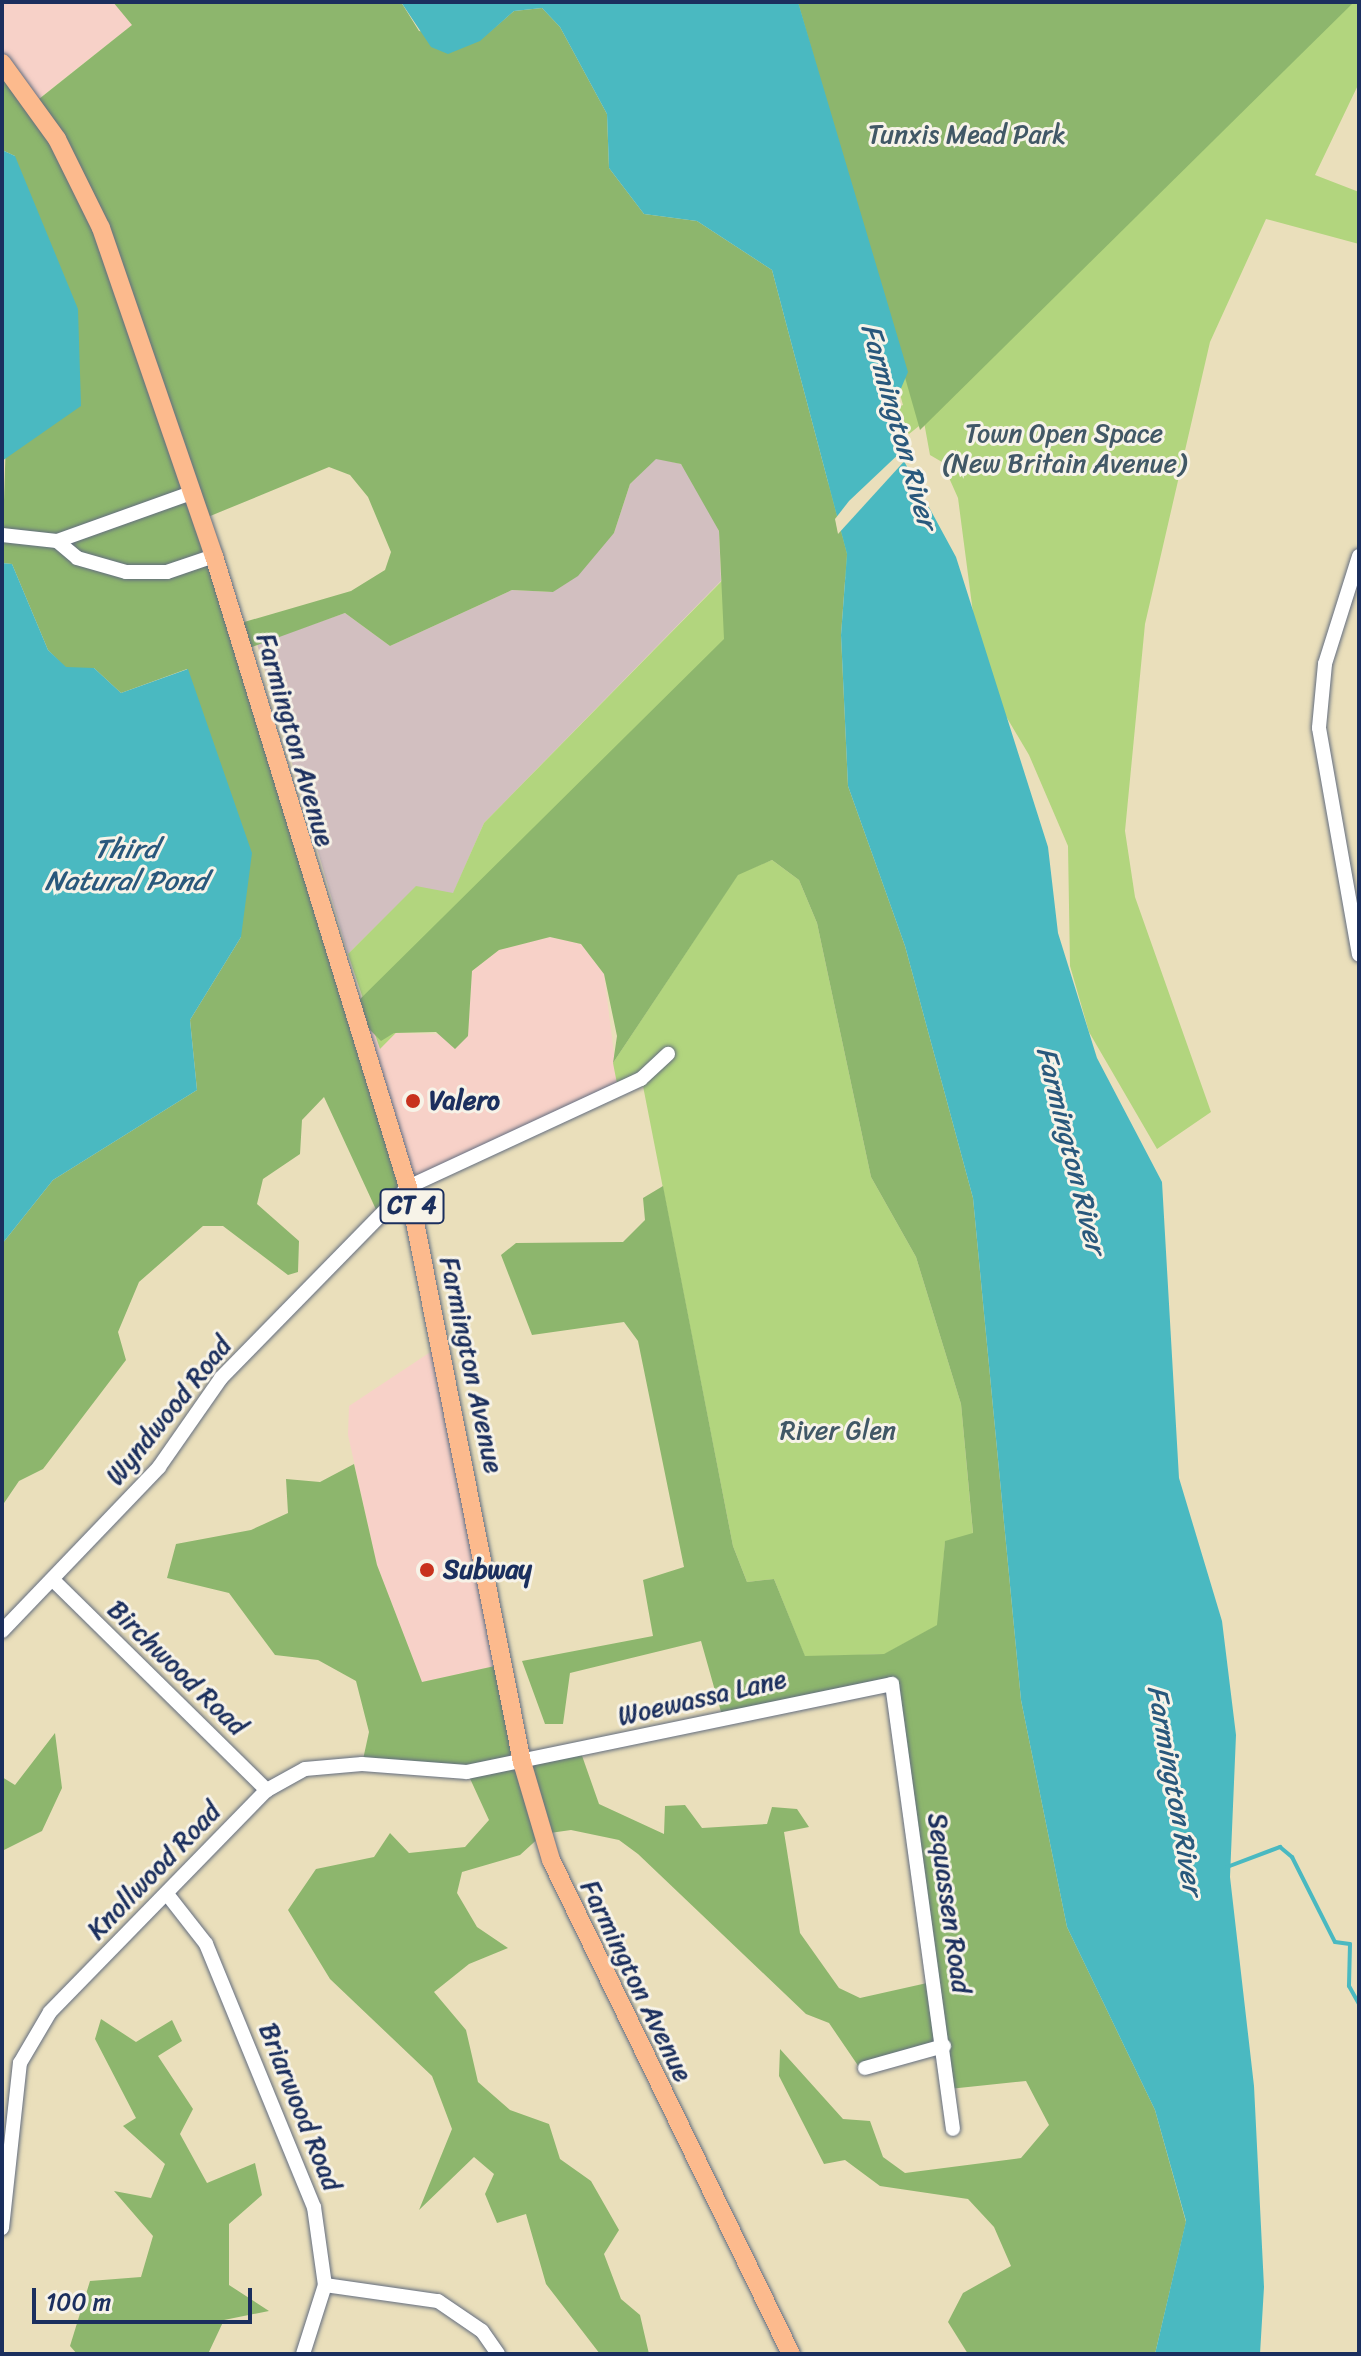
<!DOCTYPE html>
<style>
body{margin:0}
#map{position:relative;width:1361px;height:2356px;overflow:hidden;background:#eadfbb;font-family:Sriracha,sans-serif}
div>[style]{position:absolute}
.built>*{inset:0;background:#f7d1c8}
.industrial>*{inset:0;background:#d2bfc0}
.green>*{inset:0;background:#b2d57e}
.forest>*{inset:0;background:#8db66d}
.water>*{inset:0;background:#4ab9c1}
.pier>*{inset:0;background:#eadfbb}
.stream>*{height:4px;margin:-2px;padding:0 2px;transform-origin:2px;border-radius:2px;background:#4ab9c1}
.roads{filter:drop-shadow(0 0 2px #636d7f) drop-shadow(0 0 2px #636d7f)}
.minor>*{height:14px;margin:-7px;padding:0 7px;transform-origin:7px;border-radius:7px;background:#fff}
.major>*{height:18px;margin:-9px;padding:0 9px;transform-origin:9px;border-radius:9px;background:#fcba8d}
.dots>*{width:22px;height:22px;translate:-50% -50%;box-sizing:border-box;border:4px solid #f7f3e8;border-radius:50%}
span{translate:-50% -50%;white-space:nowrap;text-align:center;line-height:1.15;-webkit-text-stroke:6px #f7f3e8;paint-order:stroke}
.shield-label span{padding:2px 6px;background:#f7f3e8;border:2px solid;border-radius:6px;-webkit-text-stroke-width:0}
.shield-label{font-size:24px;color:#1b2f5e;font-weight:700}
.park-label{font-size:26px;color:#415866}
.street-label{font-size:26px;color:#1b2f5e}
.poi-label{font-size:26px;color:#1b2f5e;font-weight:700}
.left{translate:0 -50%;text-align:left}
.water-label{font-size:28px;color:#29587c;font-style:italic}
.frame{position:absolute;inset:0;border:4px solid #1b2f5e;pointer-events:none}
.scale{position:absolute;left:32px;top:2288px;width:220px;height:36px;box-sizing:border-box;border:4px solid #1b2f5e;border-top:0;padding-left:10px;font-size:24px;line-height:28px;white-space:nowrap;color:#1b2f5e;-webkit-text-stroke:6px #f7f3e8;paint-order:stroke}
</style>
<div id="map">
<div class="built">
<div style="clip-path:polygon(2px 2px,113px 2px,132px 25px,33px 103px,2px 63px)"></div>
<div style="clip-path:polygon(550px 937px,581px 944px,604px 974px,619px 1094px,408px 1187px,349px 1010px,394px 1033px,468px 1035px,472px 971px,499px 950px)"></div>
<div style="clip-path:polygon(441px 1345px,504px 1664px,422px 1682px,377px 1565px,348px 1435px,349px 1406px)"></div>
</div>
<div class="industrial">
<div style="clip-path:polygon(656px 458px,681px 464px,699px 490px,719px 531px,721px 581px,484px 823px,453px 894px,416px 887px,348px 954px,257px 644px,345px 613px,390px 646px,512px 590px,553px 592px,614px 533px,630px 484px)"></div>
</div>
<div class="green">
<div style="clip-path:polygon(791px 2px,1359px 2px,1359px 83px,1315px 175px,1359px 192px,1359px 244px,1266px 219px,1210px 342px,1145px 624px,1125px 831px,1135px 897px,1211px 1112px,1157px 1149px,1089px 1032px,1070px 966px,1068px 846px,1029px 755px,981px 674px,958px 498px,942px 462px,930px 455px,924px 422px,909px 434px,899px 423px,895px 408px,903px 405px)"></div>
<div style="clip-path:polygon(824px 477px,873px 549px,380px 1049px,348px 954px,416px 886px,453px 893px,484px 823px)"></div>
<div style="clip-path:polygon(772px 860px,799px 880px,817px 923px,871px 1177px,916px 1257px,961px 1404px,973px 1534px,945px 1542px,938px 1625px,885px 1654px,805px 1657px,774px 1579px,747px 1582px,733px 1546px,643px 1086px,619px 1094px,613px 1063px,738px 874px)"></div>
</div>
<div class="forest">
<div style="clip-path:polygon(evenodd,113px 2px,401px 2px,419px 31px,480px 40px,514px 11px,542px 8px,560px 27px,607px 114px,609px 168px,644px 214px,697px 221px,772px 270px,847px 554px,841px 635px,848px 786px,905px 946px,973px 1198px,1021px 1700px,1067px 1927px,1155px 2110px,1186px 2222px,1155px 2354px,968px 2354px,948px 2322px,963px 2293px,1011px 2266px,994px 2227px,968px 2199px,880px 2186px,845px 2160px,824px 2164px,779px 2076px,780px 2049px,843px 2119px,870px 2121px,883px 2157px,905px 2173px,1021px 2158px,1049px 2125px,1026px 2081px,949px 2089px,944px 2047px,859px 2067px,829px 2023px,806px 2014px,638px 1854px,619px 1840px,571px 1830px,543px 1834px,520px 1855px,462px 1872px,457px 1893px,477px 1927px,508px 1948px,469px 1964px,434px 1992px,466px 2030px,478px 2082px,510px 2110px,549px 2124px,560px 2159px,591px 2181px,619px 2230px,604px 2254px,621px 2299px,640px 2315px,649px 2354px,600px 2354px,546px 2284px,526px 2214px,497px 2223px,485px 2194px,494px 2174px,474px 2157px,419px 2210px,452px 2129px,432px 2076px,330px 1979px,288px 1910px,316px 1869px,374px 1857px,390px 1833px,409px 1853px,465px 1847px,489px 1820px,467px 1772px,362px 1764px,369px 1732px,356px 1681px,318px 1660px,275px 1655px,229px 1593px,167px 1578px,176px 1544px,251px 1530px,288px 1513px,286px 1479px,320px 1482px,354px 1464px,377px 1565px,422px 1682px,504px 1664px,523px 1762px,580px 1750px,599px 1804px,664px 1834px,665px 1806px,685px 1805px,702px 1828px,767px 1824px,772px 1807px,797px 1809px,809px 1827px,784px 1832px,800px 1933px,839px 1988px,860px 1998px,936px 1981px,892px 1684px,723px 1719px,701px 1641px,570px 1673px,563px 1724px,545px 1724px,522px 1661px,653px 1636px,643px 1580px,684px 1567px,638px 1341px,624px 1322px,532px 1335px,501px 1255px,516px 1243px,623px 1242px,645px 1220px,643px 1198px,663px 1186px,733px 1546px,747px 1582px,774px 1579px,805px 1656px,884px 1654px,937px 1625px,945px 1541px,973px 1533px,961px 1404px,916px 1257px,871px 1177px,817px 923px,799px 880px,772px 860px,738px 875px,613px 1063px,617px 1036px,604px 974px,581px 944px,550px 937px,499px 950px,472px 971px,468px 1036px,455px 1049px,436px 1032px,394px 1033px,381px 1041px,351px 1011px,408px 1187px,379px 1216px,324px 1097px,302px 1120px,300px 1154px,263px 1179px,257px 1204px,299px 1241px,298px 1272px,288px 1275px,223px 1226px,203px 1226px,139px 1282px,118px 1332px,126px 1360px,43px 1469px,19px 1481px,2px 1506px,2px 1244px,53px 1180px,197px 1090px,190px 1020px,241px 937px,187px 669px,121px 693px,94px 668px,66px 668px,48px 650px,12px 564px,2px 563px,15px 156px,2px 150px,2px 63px,34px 103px,132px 25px,113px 2px,656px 459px,681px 464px,719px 531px,724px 639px,350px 1009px,241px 651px,345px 613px,390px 646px,512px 590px,553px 592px,578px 576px,614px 533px,630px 484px,656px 459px,113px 2px,329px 467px,350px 475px,368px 497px,391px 552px,385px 570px,351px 591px,234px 625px,203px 519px,329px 467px)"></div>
<div style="clip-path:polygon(798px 2px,1354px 2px,920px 430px)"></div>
<div style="clip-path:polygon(55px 1733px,62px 1788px,42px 1831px,2px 1851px,2px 1777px,15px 1785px)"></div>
<div style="clip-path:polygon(101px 2019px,136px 2042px,172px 2020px,182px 2041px,158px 2056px,193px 2109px,180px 2134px,207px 2183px,255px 2163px,262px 2195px,229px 2224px,229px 2285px,269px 2311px,224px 2320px,208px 2354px,77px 2354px,70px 2346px,90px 2281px,141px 2277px,153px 2236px,114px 2191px,151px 2198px,165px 2164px,123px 2126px,136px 2118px,95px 2039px)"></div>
</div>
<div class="water">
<div style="clip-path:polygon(401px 2px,798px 2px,908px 372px,893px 407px,892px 439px,956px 557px,1048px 847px,1058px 933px,1097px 1058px,1162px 1182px,1179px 1478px,1222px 1621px,1236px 1735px,1230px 1877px,1254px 2086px,1264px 2287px,1260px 2354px,1155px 2354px,1186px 2221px,1155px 2110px,1067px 1927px,1021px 1700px,973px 1198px,905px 946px,848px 786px,841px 635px,847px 554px,772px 270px,697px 221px,644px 214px,609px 168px,607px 114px,560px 27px,542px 8px,514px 11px,480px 41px,448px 54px,431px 47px)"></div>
<div style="clip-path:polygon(2px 150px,15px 156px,78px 309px,81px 406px,2px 461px)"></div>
<div style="clip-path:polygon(2px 563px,12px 564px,48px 650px,66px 667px,94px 668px,121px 693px,188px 669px,252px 853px,241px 937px,190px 1020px,197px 1090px,53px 1180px,2px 1244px)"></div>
</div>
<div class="pier">
<div style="clip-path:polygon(904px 449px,909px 456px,838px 534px,835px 519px,849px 501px)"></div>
</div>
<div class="stream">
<div style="left:1227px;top:1867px;width:57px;rotate:-20.7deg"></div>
<div style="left:1280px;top:1847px;width:16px;rotate:40deg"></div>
<div style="left:1292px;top:1857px;width:95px;rotate:63.2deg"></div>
<div style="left:1335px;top:1942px;width:15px;rotate:8deg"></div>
<div style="left:1350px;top:1944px;width:42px;rotate:91.4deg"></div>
<div style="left:1349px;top:1986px;width:21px;rotate:61deg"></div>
</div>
<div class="roads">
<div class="minor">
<div style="left:2px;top:535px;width:55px;rotate:6.2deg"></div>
<div style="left:57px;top:541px;width:26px;rotate:40deg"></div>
<div style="left:77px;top:558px;width:51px;rotate:15.9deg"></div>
<div style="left:126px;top:572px;width:41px"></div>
<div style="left:167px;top:572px;width:50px;rotate:-18.8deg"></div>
<div style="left:57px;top:541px;width:145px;rotate:-19.7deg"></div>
<div style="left:1359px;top:556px;width:113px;rotate:107.5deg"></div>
<div style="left:1325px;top:664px;width:64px;rotate:95.4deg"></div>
<div style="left:1319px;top:728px;width:230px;rotate:80deg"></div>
<div style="left:53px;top:1580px;width:300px;rotate:44.5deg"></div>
<div style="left:2px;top:1631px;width:227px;rotate:-46.2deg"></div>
<div style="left:159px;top:1467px;width:108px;rotate:-55.1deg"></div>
<div style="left:221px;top:1378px;width:267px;rotate:-45.6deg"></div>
<div style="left:408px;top:1187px;width:257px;rotate:-24.9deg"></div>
<div style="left:641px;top:1079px;width:37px;rotate:-43deg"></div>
<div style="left:167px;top:1894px;width:63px;rotate:52deg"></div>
<div style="left:206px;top:1944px;width:284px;rotate:67.7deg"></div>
<div style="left:314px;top:2207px;width:79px;rotate:82deg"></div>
<div style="left:325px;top:2285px;width:72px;rotate:107.7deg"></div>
<div style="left:865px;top:2068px;width:82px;rotate:-15.6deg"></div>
<div style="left:2px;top:2228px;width:166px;rotate:-83.8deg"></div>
<div style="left:20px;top:2063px;width:59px;rotate:-59.5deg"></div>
<div style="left:50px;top:2012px;width:310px;rotate:-45.7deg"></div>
<div style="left:267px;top:1790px;width:43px;rotate:-28.9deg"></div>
<div style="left:305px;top:1769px;width:57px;rotate:-5deg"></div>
<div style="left:362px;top:1764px;width:105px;rotate:4.4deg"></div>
<div style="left:467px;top:1772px;width:434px;rotate:-11.7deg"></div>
<div style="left:892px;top:1684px;width:449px;rotate:82.2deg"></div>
<div style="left:325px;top:2285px;width:114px;rotate:8.1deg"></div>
<div style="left:438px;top:2301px;width:53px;rotate:34.3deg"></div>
<div style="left:482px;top:2331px;width:28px;rotate:55deg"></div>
</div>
<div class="major">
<div style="left:2px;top:63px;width:94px;rotate:54.1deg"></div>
<div style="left:57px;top:139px;width:99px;rotate:63.7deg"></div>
<div style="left:101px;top:228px;width:347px;rotate:71deg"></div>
<div style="left:214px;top:556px;width:660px;rotate:72.91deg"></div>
<div style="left:408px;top:1187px;width:586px;rotate:78.79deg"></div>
<div style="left:522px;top:1762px;width:102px;rotate:73.5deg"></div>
<div style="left:551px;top:1860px;width:549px;rotate:64.09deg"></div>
</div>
</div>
<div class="dots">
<div style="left:413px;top:1101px;background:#c8321e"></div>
<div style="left:427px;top:1570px;background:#c8321e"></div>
</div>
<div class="shield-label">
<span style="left:412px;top:1206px">CT 4</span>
</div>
<div class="park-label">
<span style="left:967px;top:135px">Tunxis Mead Park</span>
<span style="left:1064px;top:449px">Town Open Space<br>(New Britain Avenue)</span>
<span style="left:838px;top:1431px">River Glen</span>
</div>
<div class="street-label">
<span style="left:295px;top:740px;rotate:74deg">Farmington Avenue</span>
<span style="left:471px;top:1365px;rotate:78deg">Farmington Avenue</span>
<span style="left:169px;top:1411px;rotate:-51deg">Wyndwood Road</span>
<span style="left:177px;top:1668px;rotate:44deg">Birchwood Road</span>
<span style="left:702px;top:1698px;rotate:-13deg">Woewassa Lane</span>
<span style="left:154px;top:1871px;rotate:-46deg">Knollwood Road</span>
<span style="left:949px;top:1903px;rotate:82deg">Sequassen Road</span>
<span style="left:636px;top:1981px;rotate:64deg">Farmington Avenue</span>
<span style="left:300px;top:2107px;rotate:68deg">Briarwood Road</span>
</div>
<div class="poi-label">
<span class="left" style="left:429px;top:1101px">Valero</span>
<span class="left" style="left:443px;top:1570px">Subway</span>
</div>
<div class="water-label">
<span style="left:899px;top:426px;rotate:74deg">Farmington River</span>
<span style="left:126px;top:865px">Third<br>Natural Pond</span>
<span style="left:1071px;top:1150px;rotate:76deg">Farmington River</span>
<span style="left:1175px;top:1790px;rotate:80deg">Farmington River</span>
</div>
<div class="frame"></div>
<div class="scale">100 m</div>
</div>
